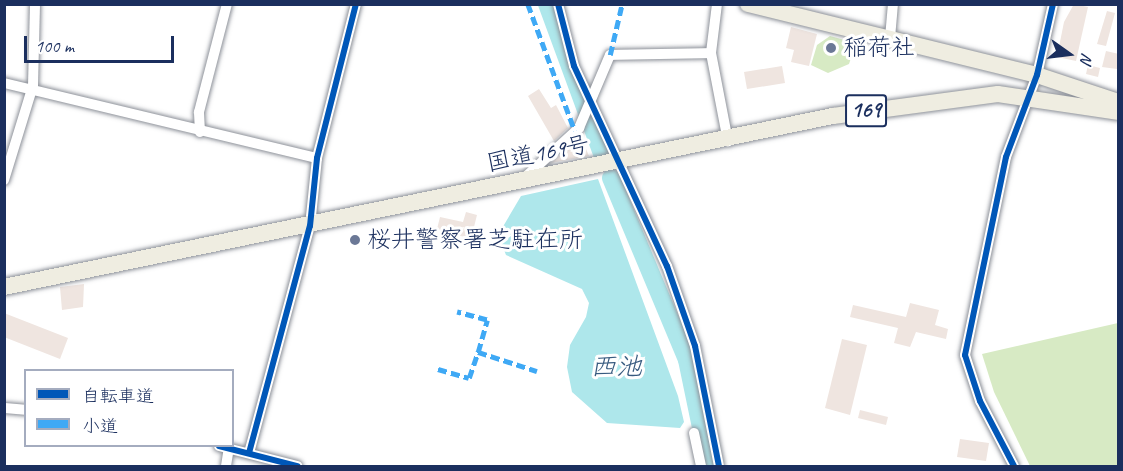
<!DOCTYPE html>
<meta charset="utf-8">
<style>
body{margin:0}
#map{position:relative;width:1123px;height:471px;overflow:hidden;background:#fff;font-family:Caveat,"Klee One",sans-serif}
div>[style]{position:absolute}
.green>*{inset:0;background:#d7eac4}
.water>*{inset:0;background:#aee7eb}
.river>*{height:18px;margin:-9px;padding:0 9px;transform-origin:9px;border-radius:9px;background:#aee7eb}
.building>*{inset:0;background:#efe5e0}
.roads{filter:drop-shadow(0 0 2px #8e929a) drop-shadow(0 0 2px #8e929a)}
.minor>*{height:10px;margin:-5px;padding:0 5px;transform-origin:5px;border-radius:5px;background:#fff}
.trunk>*{height:16px;margin:-8px;padding:0 8px;transform-origin:8px;border-radius:8px;background:#efede1}
.quiet>*{height:4.5px;margin-top:-2.25px;transform-origin:0;background:repeating-linear-gradient(90deg,#3fa9f5 0 9px,transparent 0 13.5px)}
.cycleway>*{height:6px;margin:-3px;padding:0 3px;transform-origin:3px;border-radius:3px;background:#0057b8}
.dots>*{width:16px;height:16px;translate:-50% -50%;box-sizing:border-box;border:3px solid #fff;border-radius:50%}
span{translate:-50% -50%;white-space:nowrap;text-align:center;line-height:1.15;-webkit-text-stroke:6px #fff;paint-order:stroke}
.shield-label span{padding:2px 4px;background:#fff;border:2px solid;border-radius:4px;-webkit-text-stroke-width:0}
.shield-label{font-size:22px;color:#1b2f5e;font-weight:700}
.poi-label{font-size:24px;color:#1b2f5e}
.left{translate:0 -50%;text-align:left}
.street-label{font-size:24px;color:#1b2f5e}
.water-label{font-size:26px;color:#375a7f;font-style:italic}
.frame{position:absolute;inset:0;border:6px solid #1b2f5e;pointer-events:none}
.legend{position:absolute;left:24px;top:369px;width:210px;height:78px;box-sizing:border-box;background:#fff;border:2px solid #a4acbf;margin:0;padding:8px 10px;list-style:none;font-size:18px;color:#1b2f5e}
.legend li{display:flex;align-items:center;gap:12px;height:30px}
.legend b{width:30px;border:2px solid #a4acbf}
.north{position:absolute;left:1039px;top:24px;width:60px;height:60px;-webkit-text-stroke:4px #fff;paint-order:stroke;rotate:104deg;font-size:16px;font-weight:700;line-height:24px;text-align:center;color:#1b2f5e}
.north::after{content:'';display:block;margin:auto;width:21px;height:27px;background:#1b2f5e;clip-path:polygon(50% 0,100% 100%,50% 72%,0 100%)}
.scale{position:absolute;left:24px;top:36px;width:150px;height:27px;box-sizing:border-box;border:3px solid #1b2f5e;border-top:0;padding-left:8px;font-size:18px;line-height:21px;white-space:nowrap;color:#1b2f5e;-webkit-text-stroke:4px #fff;paint-order:stroke}
</style>
<div id="map">
<div class="green">
<div style="clip-path:polygon(830px 36px,852px 42px,854px 49px,849px 64px,828px 73px,811px 65px,817px 45px)"></div>
<div style="clip-path:polygon(1118px 323px,1118px 466px,1030px 466px,994px 392px,982px 354px)"></div>
</div>
<div class="water">
<div style="clip-path:polygon(598px 179px,678px 396px,684px 422px,680px 428px,607px 423px,572px 392px,567px 367px,570px 345px,586px 317px,589px 303px,582px 289px,506px 255px,498px 235px,521px 196px)"></div>
</div>
<div class="river">
<div style="left:547px;top:4px;width:162px;rotate:69.8deg"></div>
<div style="left:611px;top:178px;width:197px;rotate:67.3deg"></div>
<div style="left:687px;top:360px;width:108px;rotate:78.3deg"></div>
</div>
<div class="building">
<div style="clip-path:polygon(1074px 4px,1088px 7px,1076px 61px,1057px 57px,1064px 22px)"></div>
<div style="clip-path:polygon(1107px 11px,1115px 13px,1106px 46px,1097px 44px)"></div>
<div style="clip-path:polygon(791px 27px,817px 34px,809px 66px,791px 62px,794px 50px,786px 48px)"></div>
<div style="clip-path:polygon(1106px 51px,1119px 54px,1117px 69px,1102px 67px)"></div>
<div style="clip-path:polygon(1088px 65px,1100px 68px,1098px 77px,1086px 74px)"></div>
<div style="clip-path:polygon(782px 66px,785px 83px,747px 89px,744px 72px)"></div>
<div style="clip-path:polygon(539px 89px,551px 108px,556px 105px,568px 128px,554px 141px,528px 96px)"></div>
<div style="clip-path:polygon(583px 142px,589px 156px,551px 163px,569px 147px)"></div>
<div style="clip-path:polygon(466px 212px,477px 215px,471px 239px,437px 229px,440px 217px,463px 222px)"></div>
<div style="clip-path:polygon(84px 284px,83px 307px,62px 310px,60px 287px)"></div>
<div style="clip-path:polygon(910px 303px,939px 310px,935px 325px,948px 329px,946px 339px,916px 332px,910px 347px,894px 343px,898px 328px,850px 317px,853px 305px,906px 317px)"></div>
<div style="clip-path:polygon(4px 313px,68px 338px,60px 359px,4px 337px)"></div>
<div style="clip-path:polygon(842px 339px,867px 345px,850px 415px,825px 408px)"></div>
<div style="clip-path:polygon(860px 410px,888px 417px,886px 425px,858px 418px)"></div>
<div style="clip-path:polygon(960px 439px,989px 443px,986px 461px,957px 457px)"></div>
</div>
<div class="roads">
<div class="minor">
<div style="left:558px;top:4px;width:64px;rotate:75.5deg"></div>
<div style="left:574px;top:66px;width:221px;rotate:65.1deg"></div>
<div style="left:667px;top:266px;width:85px;rotate:70.7deg"></div>
<div style="left:695px;top:346px;width:122px;rotate:78.7deg"></div>
<div style="left:717px;top:4px;width:49px;rotate:97deg"></div>
<div style="left:711px;top:53px;width:90px;rotate:79.1deg"></div>
<div style="left:890px;top:38px;width:34px;rotate:-85deg"></div>
<div style="left:4px;top:83px;width:322px;rotate:13.5deg"></div>
<div style="left:200px;top:132px;width:20px;rotate:-93deg"></div>
<div style="left:199px;top:112px;width:112px;rotate:-75.5deg"></div>
<div style="left:4px;top:180px;width:98px;rotate:-72.9deg"></div>
<div style="left:33px;top:86px;width:82px;rotate:-88.6deg"></div>
<div style="left:521px;top:181px;width:79px;rotate:-42.4deg"></div>
<div style="left:579px;top:128px;width:79px;rotate:-67deg"></div>
<div style="left:610px;top:55px;width:101px;rotate:-1.1deg"></div>
<div style="left:4px;top:408px;width:22px;rotate:5deg"></div>
<div style="left:694px;top:433px;width:34px;rotate:78deg"></div>
<div style="left:219px;top:446px;width:81px;rotate:14.4deg"></div>
<div style="left:249px;top:453px;width:235px;rotate:-75deg"></div>
<div style="left:310px;top:226px;width:68px;rotate:-84.1deg"></div>
<div style="left:317px;top:158px;width:159px;rotate:-75.8deg"></div>
<div style="left:226px;top:466px;width:18px;rotate:-81deg"></div>
<div style="left:1014px;top:466px;width:73px;rotate:-117.6deg"></div>
<div style="left:980px;top:401px;width:48px;rotate:-108.1deg"></div>
<div style="left:965px;top:355px;width:202px;rotate:-78.3deg"></div>
<div style="left:1006px;top:157px;width:88px;rotate:-69.3deg"></div>
<div style="left:1037px;top:75px;width:73px;rotate:-77.3deg"></div>
</div>
<div class="trunk">
<div style="left:748px;top:4px;width:298px;rotate:13.8deg"></div>
<div style="left:1037px;top:75px;width:85px;rotate:18.4deg"></div>
<div style="left:4px;top:287px;width:846px;rotate:-11.66deg"></div>
<div style="left:833px;top:116px;width:166px;rotate:-7.6deg"></div>
<div style="left:998px;top:94px;width:121px;rotate:8.5deg"></div>
</div>
</div>
<div class="quiet">
<div style="left:528px;top:4px;width:135px;rotate:69.7deg"></div>
<div style="left:610px;top:55px;width:52px;rotate:-76.8deg"></div>
<div style="left:478px;top:352px;width:62px;rotate:17.9deg"></div>
<div style="left:438px;top:369px;width:32px;rotate:16deg"></div>
<div style="left:469px;top:378px;width:28px;rotate:-71deg"></div>
<div style="left:478px;top:352px;width:33px;rotate:-74deg"></div>
<div style="left:487px;top:320px;width:31px;rotate:-165deg"></div>
</div>
<div class="cycleway">
<div style="left:558px;top:4px;width:64px;rotate:75.5deg"></div>
<div style="left:574px;top:66px;width:221px;rotate:65.1deg"></div>
<div style="left:667px;top:266px;width:85px;rotate:70.7deg"></div>
<div style="left:695px;top:346px;width:122px;rotate:78.7deg"></div>
<div style="left:219px;top:446px;width:81px;rotate:14.4deg"></div>
<div style="left:249px;top:453px;width:235px;rotate:-75deg"></div>
<div style="left:310px;top:226px;width:68px;rotate:-84.1deg"></div>
<div style="left:317px;top:158px;width:159px;rotate:-75.8deg"></div>
<div style="left:1014px;top:466px;width:73px;rotate:-117.6deg"></div>
<div style="left:980px;top:401px;width:48px;rotate:-108.1deg"></div>
<div style="left:965px;top:355px;width:202px;rotate:-78.3deg"></div>
<div style="left:1006px;top:157px;width:88px;rotate:-69.3deg"></div>
<div style="left:1037px;top:75px;width:73px;rotate:-77.3deg"></div>
</div>
<div class="dots">
<div style="left:831px;top:48px;background:#6b7896"></div>
<div style="left:355px;top:240px;background:#6b7896"></div>
</div>
<div class="shield-label">
<span style="left:866px;top:111px">169</span>
</div>
<div class="poi-label">
<span class="left" style="left:843px;top:48px">稲荷社</span>
<span class="left" style="left:367px;top:240px">桜井警察署芝駐在所</span>
</div>
<div class="street-label">
<span style="left:538px;top:154px;rotate:-11deg">国道169号</span>
</div>
<div class="water-label">
<span style="left:616px;top:367px">西池</span>
</div>
<div class="frame"></div>
<ul class="legend">
<li><b style="height:8px;background:#0057b8"></b>自転車道</li>
<li><b style="height:8px;background:#3fa9f5"></b>小道</li>
</ul>
<div class="north">N</div>
<div class="scale">100 m</div>
</div>
